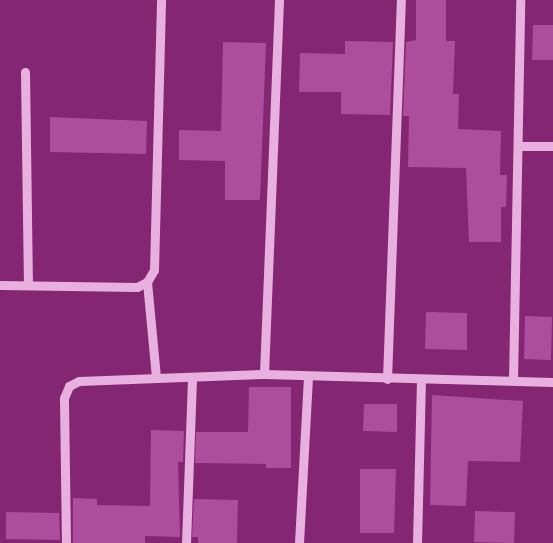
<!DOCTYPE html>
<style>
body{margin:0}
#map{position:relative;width:553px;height:543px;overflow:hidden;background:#852673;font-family:"PT Sans",sans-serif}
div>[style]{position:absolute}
.building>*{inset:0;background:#ac4e9c}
.minor>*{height:9px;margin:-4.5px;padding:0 4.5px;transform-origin:4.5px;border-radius:4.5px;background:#e8b0de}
span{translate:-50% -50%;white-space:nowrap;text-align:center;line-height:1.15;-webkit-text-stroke:4px #852673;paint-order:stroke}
</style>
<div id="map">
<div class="building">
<div style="clip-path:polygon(416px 0,446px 0,446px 41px,455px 41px,453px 94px,459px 94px,458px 129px,501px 131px,500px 175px,507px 175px,506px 207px,501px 207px,501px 242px,469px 242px,466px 168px,408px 167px,409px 116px,403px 116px,406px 42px,416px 40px)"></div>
<div style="clip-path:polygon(533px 25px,553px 25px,553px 60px,532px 60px)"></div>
<div style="clip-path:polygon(345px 41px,393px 42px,390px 115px,341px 114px,341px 92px,299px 92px,300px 53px,345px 54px)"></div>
<div style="clip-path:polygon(223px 42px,266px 43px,260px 200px,225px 200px,225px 161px,179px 160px,179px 130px,221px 131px)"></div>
<div style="clip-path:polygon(50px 117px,147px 121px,146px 154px,50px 152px)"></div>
<div style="clip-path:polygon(426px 312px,467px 313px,467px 350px,425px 349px)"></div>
<div style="clip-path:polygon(525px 316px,552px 317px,551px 360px,524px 359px)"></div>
<div style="clip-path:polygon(249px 387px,291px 387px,291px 468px,266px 468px,266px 464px,195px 463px,196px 432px,248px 432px)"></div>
<div style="clip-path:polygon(432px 395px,523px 401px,520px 462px,468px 461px,466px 506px,430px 505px)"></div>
<div style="clip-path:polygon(364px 404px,397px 404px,397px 432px,363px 431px)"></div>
<div style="clip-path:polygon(151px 430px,184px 431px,183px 462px,178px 462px,180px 537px,145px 536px,145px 543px,73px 543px,73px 498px,97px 499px,97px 505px,150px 506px)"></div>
<div style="clip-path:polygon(360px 469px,396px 469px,394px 533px,360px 533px)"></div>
<div style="clip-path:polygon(194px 499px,238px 500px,237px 543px,198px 543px,198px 537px,192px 537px)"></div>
<div style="clip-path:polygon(475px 511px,515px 512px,514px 543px,474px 542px)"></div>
<div style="clip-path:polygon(6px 512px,59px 513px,60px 540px,6px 539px)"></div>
</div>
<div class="minor">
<div style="left:25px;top:72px;width:212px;rotate:89.2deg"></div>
<div style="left:518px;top:146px;width:35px"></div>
<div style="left:147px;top:282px;width:96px;rotate:84.6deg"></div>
<div style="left:0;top:285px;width:137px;rotate:0.8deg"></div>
<div style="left:137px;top:287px;width:11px;rotate:-27deg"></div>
<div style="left:147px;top:282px;width:14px;rotate:-60deg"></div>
<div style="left:154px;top:270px;width:270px;rotate:-88.5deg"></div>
<div style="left:264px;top:374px;width:374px;rotate:-87.7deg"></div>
<div style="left:387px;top:379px;width:379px;rotate:-87.9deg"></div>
<div style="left:513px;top:380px;width:380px;rotate:-88.9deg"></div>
<div style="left:66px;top:543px;width:145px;rotate:-90.8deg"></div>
<div style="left:64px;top:398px;width:13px;rotate:-67deg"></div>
<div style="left:69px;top:386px;width:11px;rotate:-27deg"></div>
<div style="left:79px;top:381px;width:185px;rotate:-2.2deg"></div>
<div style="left:264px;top:374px;width:289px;rotate:1.6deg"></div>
<div style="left:186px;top:543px;width:166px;rotate:-87.9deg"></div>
<div style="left:299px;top:543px;width:167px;rotate:-86.9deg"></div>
<div style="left:417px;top:543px;width:162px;rotate:-88.6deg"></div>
</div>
</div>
